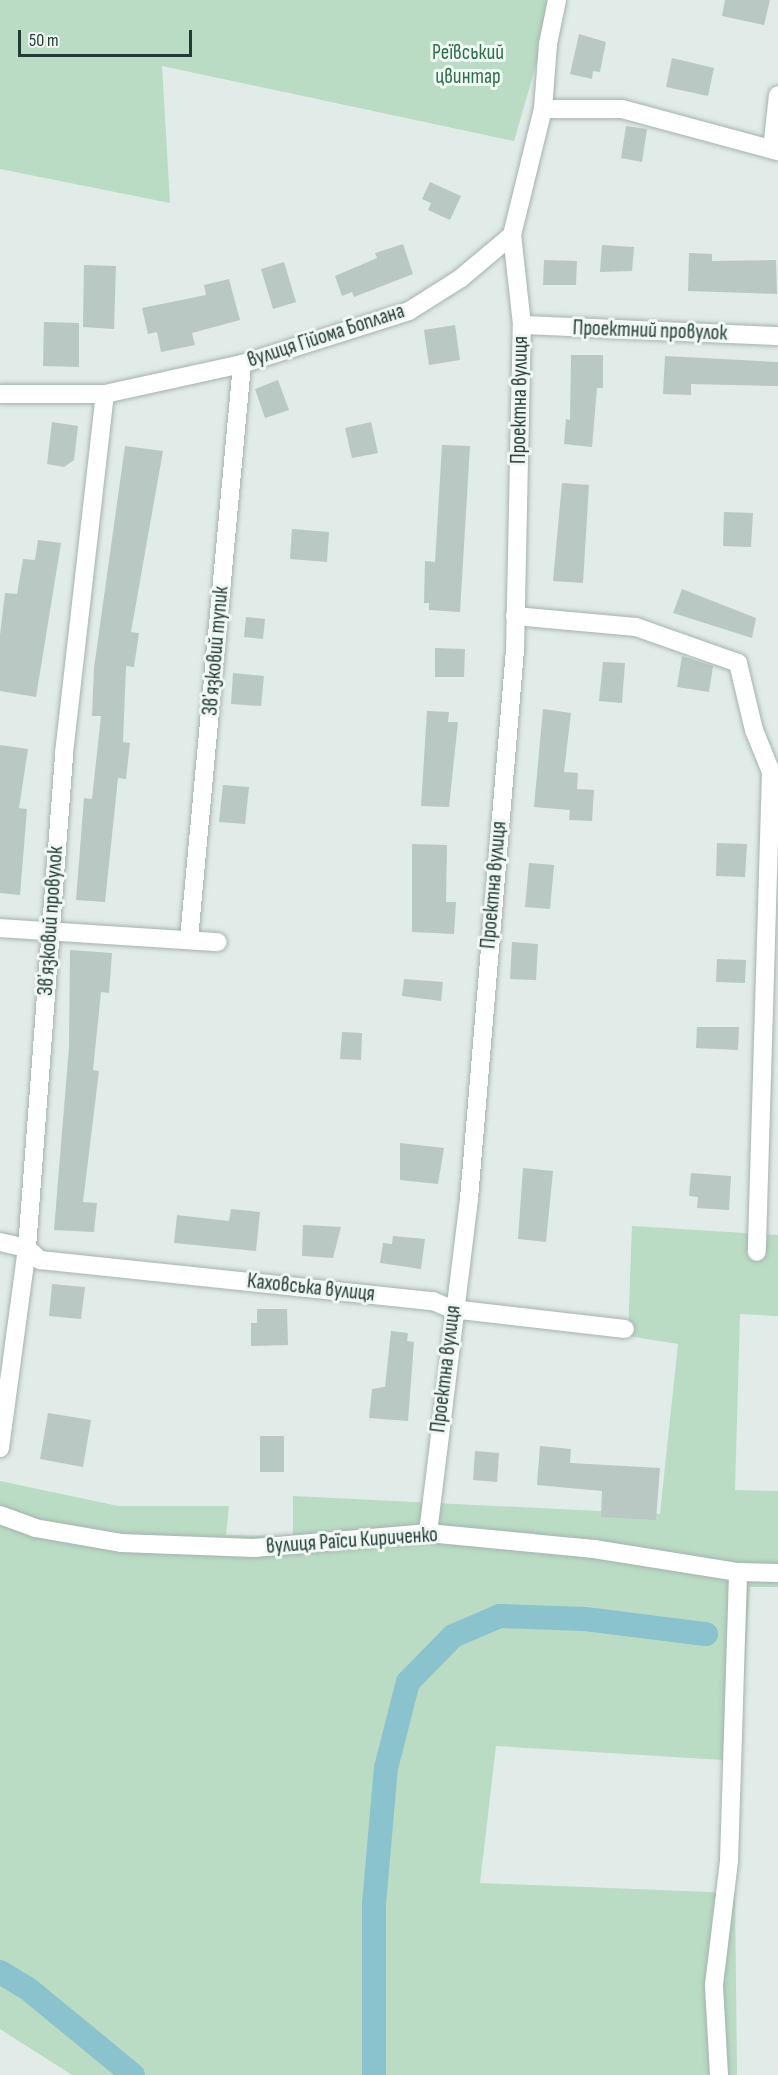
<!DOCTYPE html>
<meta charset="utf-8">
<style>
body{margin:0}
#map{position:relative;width:778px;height:2075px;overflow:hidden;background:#e1ebe7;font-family:"Sofia Sans Condensed",sans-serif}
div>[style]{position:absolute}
.green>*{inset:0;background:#badbc4}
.canal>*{height:24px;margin:-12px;padding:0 12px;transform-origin:12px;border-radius:12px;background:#8ac2ce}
.building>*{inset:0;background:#b9c8c3}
.roads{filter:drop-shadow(0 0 2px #a4b3ae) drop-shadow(0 0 2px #a4b3ae)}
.minor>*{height:18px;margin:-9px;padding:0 9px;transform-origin:9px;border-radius:9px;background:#fff}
span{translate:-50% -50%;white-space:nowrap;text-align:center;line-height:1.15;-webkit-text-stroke:6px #f1f8f4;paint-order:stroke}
.park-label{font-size:21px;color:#2e7049}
.street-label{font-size:21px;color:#223b35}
.scale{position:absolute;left:18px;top:30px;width:174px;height:27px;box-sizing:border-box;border:3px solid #223b35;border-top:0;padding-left:8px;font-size:18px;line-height:21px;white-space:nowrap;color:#223b35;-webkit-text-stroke:4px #f1f8f4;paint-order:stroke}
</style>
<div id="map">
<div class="green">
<div style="clip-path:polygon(0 0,555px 0,514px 141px,162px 66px,170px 203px,0 169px)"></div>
<div style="clip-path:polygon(632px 1226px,778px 1235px,778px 1316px,740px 1314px,735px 1490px,778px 1491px,778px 1587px,750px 1587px,739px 1761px,496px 1746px,480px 1883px,735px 1893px,737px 2075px,72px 2075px,0 2029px,0 1481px,118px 1506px,229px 1506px,226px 1535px,293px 1536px,293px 1496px,660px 1514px,678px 1344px,628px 1336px)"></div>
</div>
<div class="canal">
<div style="left:0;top:1972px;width:31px;rotate:31deg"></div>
<div style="left:27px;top:1988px;width:137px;rotate:39.4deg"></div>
<div style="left:374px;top:2075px;width:171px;rotate:-90deg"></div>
<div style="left:374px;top:1904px;width:137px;rotate:-85deg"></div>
<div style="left:386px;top:1768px;width:89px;rotate:-75.7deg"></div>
<div style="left:408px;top:1682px;width:64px;rotate:-45.6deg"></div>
<div style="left:453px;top:1636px;width:51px;rotate:-23.1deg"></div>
<div style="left:500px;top:1616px;width:85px;rotate:2deg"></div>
<div style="left:585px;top:1619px;width:122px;rotate:7.1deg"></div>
</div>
<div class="building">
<div style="clip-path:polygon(725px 0,770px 0,764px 25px,722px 16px)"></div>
<div style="clip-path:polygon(579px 34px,606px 42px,600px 72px,593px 71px,592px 79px,570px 74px)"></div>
<div style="clip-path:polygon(672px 58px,714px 68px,708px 96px,666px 87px)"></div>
<div style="clip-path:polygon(626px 126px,647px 129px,642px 162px,621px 158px)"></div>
<div style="clip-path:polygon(430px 182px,461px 196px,450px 220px,428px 210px,431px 203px,422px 199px)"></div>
<div style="clip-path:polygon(403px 244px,413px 274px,354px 297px,352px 292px,342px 296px,335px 276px,377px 258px,375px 253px)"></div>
<div style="clip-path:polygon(602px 245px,634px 247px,632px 271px,600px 272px)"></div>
<div style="clip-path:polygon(689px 253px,712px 254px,712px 261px,776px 260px,777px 294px,688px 291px)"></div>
<div style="clip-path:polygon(544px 260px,577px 261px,576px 285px,543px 285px)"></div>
<div style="clip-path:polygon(284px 262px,296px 302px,273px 309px,261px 269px)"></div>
<div style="clip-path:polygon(84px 265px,116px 266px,114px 329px,83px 327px)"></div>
<div style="clip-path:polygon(229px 279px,240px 320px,192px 333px,195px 345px,161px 352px,157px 332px,148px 334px,142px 308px,206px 295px,204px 285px)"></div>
<div style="clip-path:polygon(44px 322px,79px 323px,79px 367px,43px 366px)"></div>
<div style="clip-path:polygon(455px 325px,460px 360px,429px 365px,424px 330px)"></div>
<div style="clip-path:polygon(571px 355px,603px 355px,603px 388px,597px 388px,592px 447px,564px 444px,566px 419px,570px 420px)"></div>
<div style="clip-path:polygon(665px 356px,778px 362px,778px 386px,691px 384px,691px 395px,663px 394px)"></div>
<div style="clip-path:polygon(278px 380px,289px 410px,265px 418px,255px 389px)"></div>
<div style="clip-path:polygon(52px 422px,78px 426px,74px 460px,64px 467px,47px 464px)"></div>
<div style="clip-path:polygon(371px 422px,378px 453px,352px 458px,345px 428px)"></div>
<div style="clip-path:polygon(442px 445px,470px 446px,460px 612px,429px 610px,429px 603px,424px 603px,425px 561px,435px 562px)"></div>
<div style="clip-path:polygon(125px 446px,163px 451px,131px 632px,139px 633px,134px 667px,126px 666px,123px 742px,130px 743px,126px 779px,118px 778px,105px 902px,76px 900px,84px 798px,92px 799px,101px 716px,92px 716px,94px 668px)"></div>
<div style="clip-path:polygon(562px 483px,589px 485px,583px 583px,553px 581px)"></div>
<div style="clip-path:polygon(724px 512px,753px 513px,751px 547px,723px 546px)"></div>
<div style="clip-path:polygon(292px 529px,329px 532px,327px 562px,290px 559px)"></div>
<div style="clip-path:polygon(38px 540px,61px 543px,36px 697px,0 691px,0 635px,5px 593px,17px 594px,23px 559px,35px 560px)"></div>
<div style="clip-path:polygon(682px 589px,756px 618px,752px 638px,673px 613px)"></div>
<div style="clip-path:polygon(246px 617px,265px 619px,263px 639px,244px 637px)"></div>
<div style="clip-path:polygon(435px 648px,465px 649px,464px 677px,435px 677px)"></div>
<div style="clip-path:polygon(682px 656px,713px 666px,709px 692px,677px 687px)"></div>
<div style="clip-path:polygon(603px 662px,625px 663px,622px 703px,599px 701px)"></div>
<div style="clip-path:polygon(233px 673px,264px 676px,261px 706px,231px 704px)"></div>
<div style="clip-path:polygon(543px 709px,571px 713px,564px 772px,578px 773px,577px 789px,594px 790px,592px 821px,569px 820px,570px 810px,534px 807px)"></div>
<div style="clip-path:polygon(427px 711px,449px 712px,448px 722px,458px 722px,449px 807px,421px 806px)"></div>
<div style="clip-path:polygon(0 745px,28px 749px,19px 808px,27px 809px,20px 895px,0 893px)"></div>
<div style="clip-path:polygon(223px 785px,249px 787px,245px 824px,219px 822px)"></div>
<div style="clip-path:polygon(717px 843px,747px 844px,745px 877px,716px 876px)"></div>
<div style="clip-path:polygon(412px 844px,447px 845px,446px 902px,456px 902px,454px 934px,412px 932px)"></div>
<div style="clip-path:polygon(529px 863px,554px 865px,550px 909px,525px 907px)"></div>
<div style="clip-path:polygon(512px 942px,538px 944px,536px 980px,510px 979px)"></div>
<div style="clip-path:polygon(70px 950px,112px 953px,109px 993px,101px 992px,93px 1070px,99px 1071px,83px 1202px,97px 1203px,94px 1232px,54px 1230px,69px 1047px)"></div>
<div style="clip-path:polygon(717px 959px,746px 960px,745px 983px,716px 982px)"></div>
<div style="clip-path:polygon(404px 979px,443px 982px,441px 1001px,402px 996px)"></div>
<div style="clip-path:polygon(697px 1027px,739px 1027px,738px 1050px,696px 1048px)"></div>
<div style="clip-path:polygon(342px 1032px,362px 1033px,361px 1060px,340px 1059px)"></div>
<div style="clip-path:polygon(400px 1143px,444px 1148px,438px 1184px,400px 1180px)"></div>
<div style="clip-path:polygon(523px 1168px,553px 1171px,546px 1242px,518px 1239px)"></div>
<div style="clip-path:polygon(691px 1173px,731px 1176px,729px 1210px,697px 1208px,698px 1197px,689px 1196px)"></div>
<div style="clip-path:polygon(231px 1209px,260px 1212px,256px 1251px,174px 1243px,177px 1215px,229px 1221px)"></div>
<div style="clip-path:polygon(303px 1225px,341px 1227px,333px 1258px,302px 1256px)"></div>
<div style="clip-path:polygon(393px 1236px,425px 1239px,421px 1269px,380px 1263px,383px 1243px,392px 1244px)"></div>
<div style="clip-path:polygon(52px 1284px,85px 1287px,81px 1319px,49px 1316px)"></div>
<div style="clip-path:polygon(257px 1309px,287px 1309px,288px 1345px,251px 1346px,251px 1323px,257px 1323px)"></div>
<div style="clip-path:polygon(391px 1331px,408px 1333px,407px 1341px,414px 1342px,408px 1421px,369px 1418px,372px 1389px,385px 1387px)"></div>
<div style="clip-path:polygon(48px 1413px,91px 1420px,83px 1467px,40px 1459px)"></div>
<div style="clip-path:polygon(260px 1436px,284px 1436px,284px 1472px,260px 1472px)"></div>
<div style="clip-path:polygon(540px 1446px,571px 1449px,570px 1463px,660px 1468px,656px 1520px,601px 1517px,602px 1491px,537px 1485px)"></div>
<div style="clip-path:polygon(475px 1451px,499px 1453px,497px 1482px,473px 1480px)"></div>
</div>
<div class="roads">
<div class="minor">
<div style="left:543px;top:109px;width:65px;rotate:-85.6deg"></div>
<div style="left:548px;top:44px;width:45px;rotate:-78.4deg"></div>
<div style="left:772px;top:149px;width:54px;rotate:-83.7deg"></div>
<div style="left:522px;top:325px;width:256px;rotate:2.5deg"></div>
<div style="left:0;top:394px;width:105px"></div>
<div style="left:105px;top:394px;width:140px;rotate:-12.4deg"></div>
<div style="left:242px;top:364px;width:175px;rotate:-17.6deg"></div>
<div style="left:409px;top:311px;width:62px;rotate:-32.4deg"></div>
<div style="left:461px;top:278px;width:67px;rotate:-40.1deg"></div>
<div style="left:512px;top:235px;width:130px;rotate:-76.2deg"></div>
<div style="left:543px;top:109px;width:79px"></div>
<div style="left:622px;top:109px;width:162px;rotate:15.1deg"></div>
<div style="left:515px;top:616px;width:121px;rotate:5.2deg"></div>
<div style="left:636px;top:627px;width:108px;rotate:19.4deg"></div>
<div style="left:738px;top:663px;width:69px;rotate:76.6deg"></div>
<div style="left:754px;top:730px;width:45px;rotate:68deg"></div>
<div style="left:771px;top:772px;width:480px;rotate:91.7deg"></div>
<div style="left:0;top:928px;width:218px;rotate:3.7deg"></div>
<div style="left:189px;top:939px;width:577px;rotate:-84.73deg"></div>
<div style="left:0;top:1242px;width:28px;rotate:13deg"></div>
<div style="left:27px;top:1248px;width:18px;rotate:43deg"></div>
<div style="left:40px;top:1260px;width:395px;rotate:6deg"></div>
<div style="left:433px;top:1301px;width:21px;rotate:23deg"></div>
<div style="left:452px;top:1309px;width:174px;rotate:6.6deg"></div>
<div style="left:0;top:1448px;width:202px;rotate:-82.3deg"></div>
<div style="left:27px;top:1248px;width:496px;rotate:-85.7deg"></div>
<div style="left:64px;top:753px;width:361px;rotate:-83.5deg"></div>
<div style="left:0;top:1515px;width:37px;rotate:20deg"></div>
<div style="left:35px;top:1528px;width:87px;rotate:9.9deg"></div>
<div style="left:121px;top:1543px;width:133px;rotate:2.2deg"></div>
<div style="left:254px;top:1548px;width:175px;rotate:-4.9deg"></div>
<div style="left:428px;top:1533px;width:167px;rotate:5.5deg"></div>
<div style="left:594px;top:1549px;width:146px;rotate:9.1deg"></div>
<div style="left:738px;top:1572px;width:40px;rotate:1.4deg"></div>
<div style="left:428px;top:1533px;width:337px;rotate:-83deg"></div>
<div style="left:469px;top:1199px;width:551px;rotate:-85.21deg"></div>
<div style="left:515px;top:650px;width:325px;rotate:-88.8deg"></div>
<div style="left:522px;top:325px;width:91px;rotate:-96.3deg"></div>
<div style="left:719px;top:2075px;width:90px;rotate:-93.2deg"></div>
<div style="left:714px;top:1985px;width:125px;rotate:-83.1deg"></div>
<div style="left:729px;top:1861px;width:289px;rotate:-88.2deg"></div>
</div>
</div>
<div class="park-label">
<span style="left:468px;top:65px">Реївський<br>цвинтар</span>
</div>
<div class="street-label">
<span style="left:650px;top:331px;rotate:2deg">Проектний провулок</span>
<span style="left:326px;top:336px;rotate:-18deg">вулиця Гійома Боплана</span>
<span style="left:520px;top:400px;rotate:-89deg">Проектна вулиця</span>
<span style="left:216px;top:651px;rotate:-85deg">Звʼязковий тупик</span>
<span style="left:494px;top:885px;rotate:-85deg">Проектна вулиця</span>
<span style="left:51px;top:921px;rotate:-86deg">Звʼязковий провулок</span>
<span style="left:311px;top:1288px;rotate:6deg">Каховська вулиця</span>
<span style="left:446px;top:1369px;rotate:-83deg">Проектна вулиця</span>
<span style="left:352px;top:1541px;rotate:-4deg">вулиця Раїси Кириченко</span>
</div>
<div class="scale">50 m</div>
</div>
